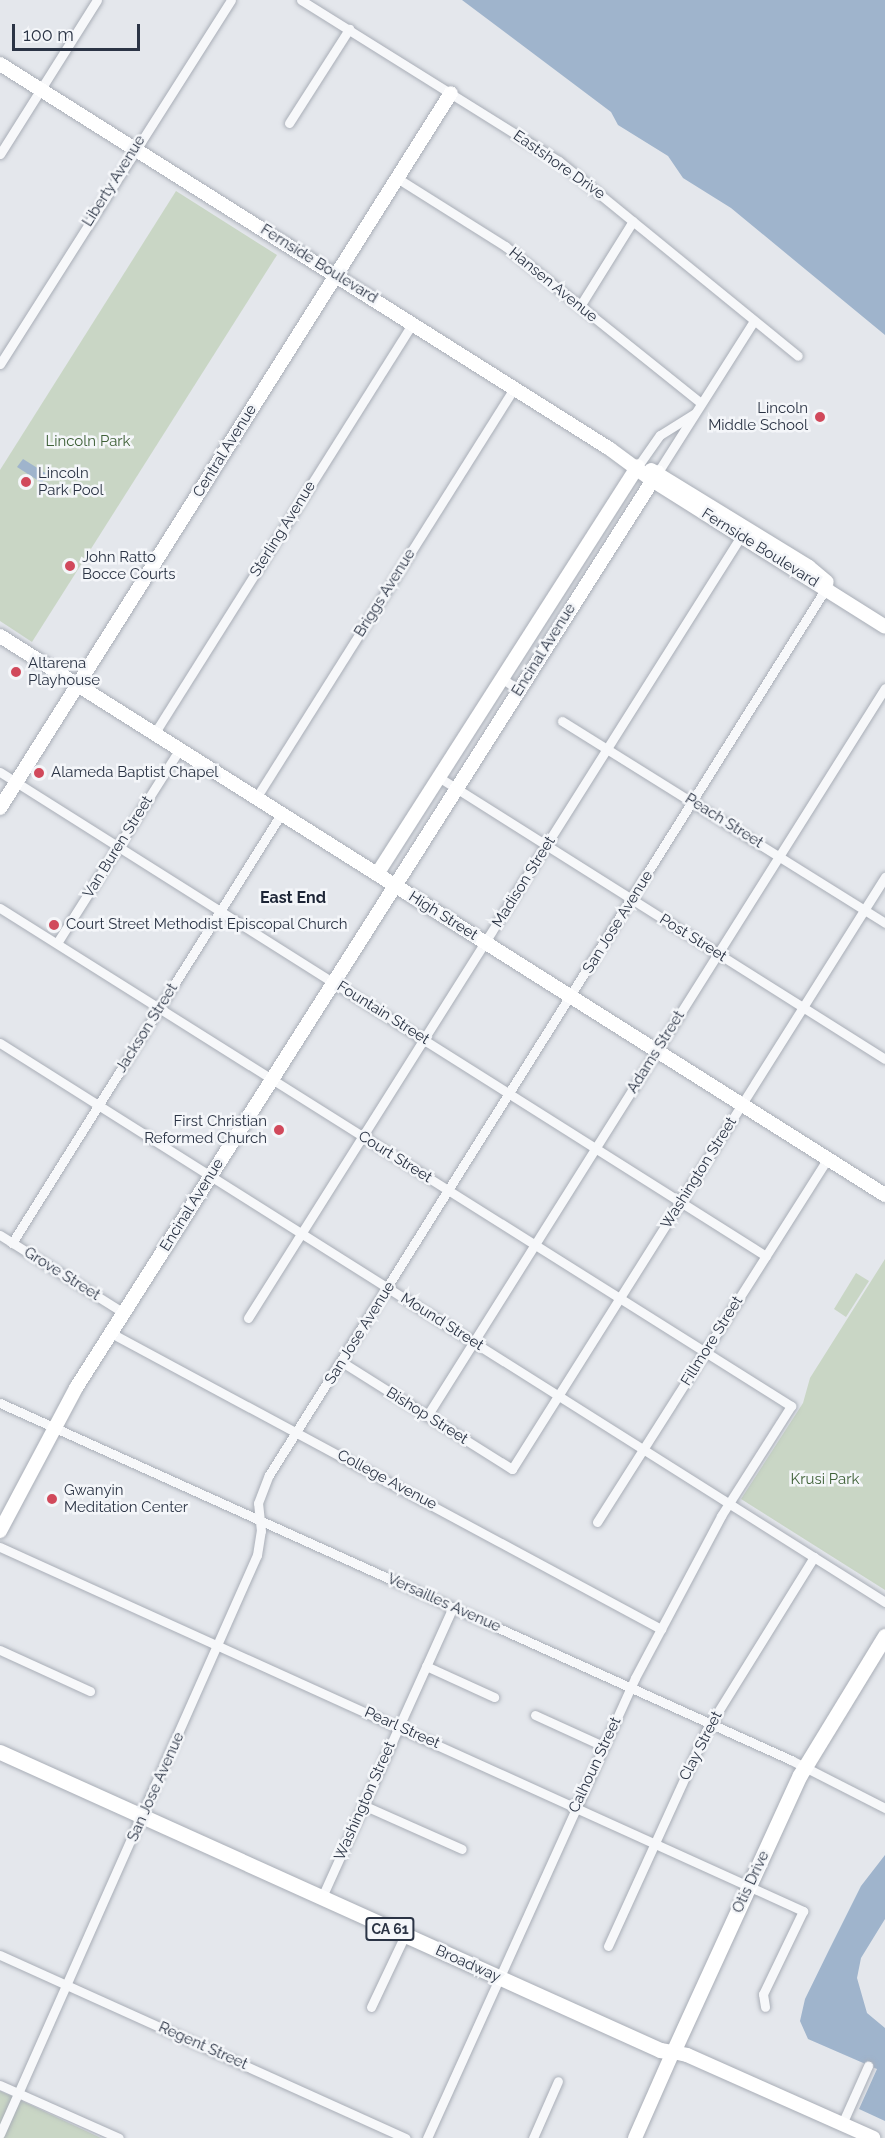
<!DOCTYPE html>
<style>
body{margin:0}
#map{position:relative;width:885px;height:2138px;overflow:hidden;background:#e4e7ec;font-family:Raleway,sans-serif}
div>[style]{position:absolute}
.green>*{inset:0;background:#c9d6c5}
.water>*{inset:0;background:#9fb4cc}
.roads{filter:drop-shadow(0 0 2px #a9aeb7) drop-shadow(0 0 2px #a9aeb7)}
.street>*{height:9px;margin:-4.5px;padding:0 4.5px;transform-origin:4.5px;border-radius:4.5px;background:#f7f8fa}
.secondary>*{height:14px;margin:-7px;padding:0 7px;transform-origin:7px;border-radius:7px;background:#fff}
.primary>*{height:15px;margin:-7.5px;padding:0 7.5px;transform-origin:7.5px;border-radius:7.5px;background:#fff}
.dots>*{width:16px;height:16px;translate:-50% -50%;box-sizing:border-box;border:3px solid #f4f6f9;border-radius:50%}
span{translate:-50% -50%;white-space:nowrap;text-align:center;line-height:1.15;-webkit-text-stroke:5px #f4f6f9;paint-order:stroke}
.shield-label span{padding:2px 4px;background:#f4f6f9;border:2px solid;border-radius:4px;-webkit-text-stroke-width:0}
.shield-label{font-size:14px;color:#2b3445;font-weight:700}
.street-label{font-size:15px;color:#2b3445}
.poi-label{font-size:15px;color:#2b3445}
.right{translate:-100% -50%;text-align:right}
.left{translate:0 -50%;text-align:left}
.park-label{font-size:15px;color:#3f6138}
.neighbourhood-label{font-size:16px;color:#1d2536;font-weight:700}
.scale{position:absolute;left:12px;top:24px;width:128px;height:27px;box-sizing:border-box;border:3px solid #2b3445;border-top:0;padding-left:8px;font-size:18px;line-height:21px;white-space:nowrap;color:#2b3445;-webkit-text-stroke:4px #f4f6f9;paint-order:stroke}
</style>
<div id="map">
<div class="green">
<div style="clip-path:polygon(176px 191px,277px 255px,32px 642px,0 621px,0 470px)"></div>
<div style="clip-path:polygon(885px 1259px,885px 1590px,741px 1499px,803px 1403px,810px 1378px)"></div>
<div style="clip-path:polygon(856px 1273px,869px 1281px,846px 1317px,834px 1309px)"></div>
<div style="clip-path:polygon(0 2091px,20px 2100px,101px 2138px,0 2138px)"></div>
</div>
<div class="water">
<div style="clip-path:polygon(462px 0,885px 0,885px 335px,731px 208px,683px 178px,668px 156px,618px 125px,611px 112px)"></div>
<div style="clip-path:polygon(23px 459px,47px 474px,42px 483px,17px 467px)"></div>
<div style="clip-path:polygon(885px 1855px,885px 1919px,861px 1958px,857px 1978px,867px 2013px,885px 2028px,885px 2121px,859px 2109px,877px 2069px,808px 2039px,800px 2021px,805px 1999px,829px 1950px,861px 1886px)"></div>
</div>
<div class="roads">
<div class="street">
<div style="left:301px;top:0;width:304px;rotate:32deg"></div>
<div style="left:559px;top:161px;width:308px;rotate:39.2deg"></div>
<div style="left:289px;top:123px;width:112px;rotate:-57.4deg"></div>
<div style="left:0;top:154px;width:182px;rotate:-57.8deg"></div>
<div style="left:397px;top:178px;width:128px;rotate:32.2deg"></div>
<div style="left:505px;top:246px;width:251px;rotate:38.7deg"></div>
<div style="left:580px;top:306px;width:100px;rotate:-58.1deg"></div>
<div style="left:0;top:364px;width:431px;rotate:-57.6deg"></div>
<div style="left:638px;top:466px;width:38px;rotate:-55deg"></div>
<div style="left:660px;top:435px;width:40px;rotate:-32deg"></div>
<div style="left:658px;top:472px;width:179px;rotate:-57.6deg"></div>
<div style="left:503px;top:679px;width:19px;rotate:35deg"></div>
<div style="left:562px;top:721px;width:381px;rotate:32deg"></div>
<div style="left:154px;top:734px;width:486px;rotate:-57.8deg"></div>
<div style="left:0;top:772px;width:906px;rotate:32.29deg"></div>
<div style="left:440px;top:778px;width:526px;rotate:32.27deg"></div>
<div style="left:256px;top:798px;width:484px;rotate:-57.8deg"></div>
<div style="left:0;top:908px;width:935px;rotate:32.19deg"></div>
<div style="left:791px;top:1406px;width:130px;rotate:122.5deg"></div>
<div style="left:721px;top:1516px;width:183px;rotate:118deg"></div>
<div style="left:635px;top:1678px;width:505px;rotate:114.33deg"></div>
<div style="left:57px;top:943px;width:228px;rotate:-57.7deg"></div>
<div style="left:0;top:1043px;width:1047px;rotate:32.28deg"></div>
<div style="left:0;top:1235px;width:146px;rotate:32.2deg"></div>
<div style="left:12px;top:1243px;width:506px;rotate:-57.91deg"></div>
<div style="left:248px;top:1318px;width:924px;rotate:-57.77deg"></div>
<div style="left:111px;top:1333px;width:625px;rotate:28.29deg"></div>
<div style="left:342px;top:1362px;width:201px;rotate:32.2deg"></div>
<div style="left:512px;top:1469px;width:700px;rotate:-57.79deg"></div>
<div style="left:0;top:1403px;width:868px;rotate:24.29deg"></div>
<div style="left:791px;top:1760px;width:106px;rotate:27.1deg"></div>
<div style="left:427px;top:1416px;width:860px;rotate:-57.83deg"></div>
<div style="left:597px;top:1522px;width:430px;rotate:-57.6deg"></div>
<div style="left:0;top:1547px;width:882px;rotate:24.38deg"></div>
<div style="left:803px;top:1911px;width:92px;rotate:115.7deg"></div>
<div style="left:763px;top:1994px;width:13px;rotate:81deg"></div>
<div style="left:0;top:1650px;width:99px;rotate:24.5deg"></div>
<div style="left:426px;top:1666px;width:75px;rotate:24.5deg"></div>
<div style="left:535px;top:1715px;width:75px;rotate:24.5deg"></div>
<div style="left:363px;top:1805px;width:108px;rotate:24deg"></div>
<div style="left:322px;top:1897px;width:318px;rotate:-65.7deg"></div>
<div style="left:608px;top:1946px;width:236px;rotate:-65.5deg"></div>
<div style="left:706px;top:1731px;width:205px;rotate:-58.2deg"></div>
<div style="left:0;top:1955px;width:445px;rotate:24.3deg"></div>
<div style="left:371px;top:2007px;width:80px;rotate:-64.7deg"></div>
<div style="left:0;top:2085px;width:130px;rotate:24deg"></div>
<div style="left:842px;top:2124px;width:64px;rotate:-65.9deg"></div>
<div style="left:0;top:2134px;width:633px;rotate:-66.07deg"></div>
<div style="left:257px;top:1555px;width:24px;rotate:-81deg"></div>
<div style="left:261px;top:1531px;width:28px;rotate:-96deg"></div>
<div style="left:258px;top:1503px;width:30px;rotate:-69deg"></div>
<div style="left:269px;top:1475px;width:1051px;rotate:-57.87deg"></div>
<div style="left:533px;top:2138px;width:62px;rotate:-66.3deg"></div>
</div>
<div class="secondary">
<div style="left:0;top:64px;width:721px;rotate:32.26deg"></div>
<div style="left:610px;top:449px;width:52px;rotate:36.4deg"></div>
<div style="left:652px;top:480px;width:275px;rotate:32.2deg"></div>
<div style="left:651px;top:470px;width:185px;rotate:31.5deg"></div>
<div style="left:809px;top:567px;width:23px;rotate:40deg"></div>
<div style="left:0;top:636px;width:1047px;rotate:32.28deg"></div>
<div style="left:0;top:808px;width:845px;rotate:-57.76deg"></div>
<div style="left:377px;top:874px;width:484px;rotate:-57.4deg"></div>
<div style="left:0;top:1531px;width:162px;rotate:-62deg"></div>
<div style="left:76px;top:1388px;width:1085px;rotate:-57.57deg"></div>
<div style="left:635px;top:2138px;width:94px;rotate:-66.2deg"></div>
<div style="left:673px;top:2052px;width:14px;rotate:12deg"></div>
<div style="left:687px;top:2055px;width:204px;rotate:24deg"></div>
</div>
<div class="primary">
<div style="left:0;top:1752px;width:724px;rotate:24.3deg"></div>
<div style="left:660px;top:2050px;width:13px;rotate:9deg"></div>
<div style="left:673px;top:2052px;width:305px;rotate:-65.4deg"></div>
<div style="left:800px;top:1775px;width:163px;rotate:-58.6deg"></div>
</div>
</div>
<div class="dots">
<div style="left:820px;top:417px;background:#d1495b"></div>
<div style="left:26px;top:482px;background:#d1495b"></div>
<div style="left:70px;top:566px;background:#d1495b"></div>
<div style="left:16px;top:672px;background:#d1495b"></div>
<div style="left:39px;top:773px;background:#d1495b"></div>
<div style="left:54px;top:925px;background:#d1495b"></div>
<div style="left:279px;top:1130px;background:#d1495b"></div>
<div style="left:52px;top:1499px;background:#d1495b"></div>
</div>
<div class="shield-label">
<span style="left:390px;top:1929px">CA 61</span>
</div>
<div class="street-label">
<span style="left:559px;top:165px;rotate:35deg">Eastshore Drive</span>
<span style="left:114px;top:181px;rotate:-58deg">Liberty Avenue</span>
<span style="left:319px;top:264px;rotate:32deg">Fernside Boulevard</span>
<span style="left:553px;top:285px;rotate:39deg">Hansen Avenue</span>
<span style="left:225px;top:451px;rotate:-58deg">Central Avenue</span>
<span style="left:283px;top:529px;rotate:-58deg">Sterling Avenue</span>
<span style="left:760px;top:548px;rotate:32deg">Fernside Boulevard</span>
<span style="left:385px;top:593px;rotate:-58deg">Briggs Avenue</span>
<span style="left:544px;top:650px;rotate:-58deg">Encinal Avenue</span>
<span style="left:724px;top:821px;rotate:32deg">Peach Street</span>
<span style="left:118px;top:847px;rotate:-58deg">Van Buren Street</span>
<span style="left:524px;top:882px;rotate:-58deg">Madison Street</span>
<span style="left:443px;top:916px;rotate:32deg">High Street</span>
<span style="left:618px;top:922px;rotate:-58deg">San Jose Avenue</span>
<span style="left:693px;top:938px;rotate:32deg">Post Street</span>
<span style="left:383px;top:1013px;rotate:32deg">Fountain Street</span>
<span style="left:147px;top:1028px;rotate:-58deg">Jackson Street</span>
<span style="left:656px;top:1052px;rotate:-58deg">Adams Street</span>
<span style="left:395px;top:1157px;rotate:32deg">Court Street</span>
<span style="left:699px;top:1173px;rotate:-58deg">Washington Street</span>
<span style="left:192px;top:1205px;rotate:-58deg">Encinal Avenue</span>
<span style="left:62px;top:1274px;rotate:32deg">Grove Street</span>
<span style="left:442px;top:1322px;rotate:32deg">Mound Street</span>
<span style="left:360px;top:1333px;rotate:-58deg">San Jose Avenue</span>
<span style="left:712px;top:1341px;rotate:-58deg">Fillmore Street</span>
<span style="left:427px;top:1416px;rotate:32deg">Bishop Street</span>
<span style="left:387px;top:1480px;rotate:28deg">College Avenue</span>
<span style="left:444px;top:1603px;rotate:24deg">Versailles Avenue</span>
<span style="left:402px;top:1728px;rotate:24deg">Pearl Street</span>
<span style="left:701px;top:1746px;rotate:-63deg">Clay Street</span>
<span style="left:595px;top:1765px;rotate:-65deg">Calhoun Street</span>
<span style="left:156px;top:1787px;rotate:-66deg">San Jose Avenue</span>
<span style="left:365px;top:1801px;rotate:-66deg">Washington Street</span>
<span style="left:751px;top:1882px;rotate:-65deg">Otis Drive</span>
<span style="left:468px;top:1964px;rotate:24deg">Broadway</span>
<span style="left:203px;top:2046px;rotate:24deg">Regent Street</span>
</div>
<div class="poi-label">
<span class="right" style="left:808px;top:417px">Lincoln<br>Middle School</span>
<span class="left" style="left:38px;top:482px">Lincoln<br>Park Pool</span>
<span class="left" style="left:82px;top:566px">John Ratto<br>Bocce Courts</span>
<span class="left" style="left:28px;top:672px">Altarena<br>Playhouse</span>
<span class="left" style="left:51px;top:773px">Alameda Baptist Chapel</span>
<span class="left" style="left:66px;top:925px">Court Street Methodist Episcopal Church</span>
<span class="right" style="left:267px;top:1130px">First Christian<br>Reformed Church</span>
<span class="left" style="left:64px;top:1499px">Gwanyin<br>Meditation Center</span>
</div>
<div class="park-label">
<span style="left:88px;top:442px">Lincoln Park</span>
<span style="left:825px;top:1480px">Krusi Park</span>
</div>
<div class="neighbourhood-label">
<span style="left:293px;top:898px">East End</span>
</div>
<div class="scale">100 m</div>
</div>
